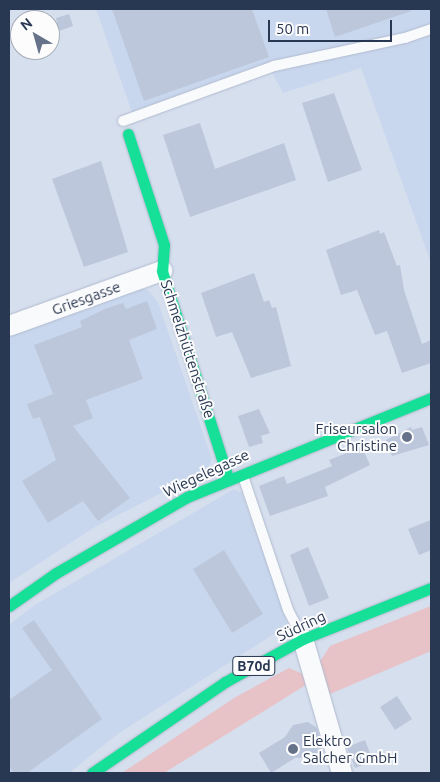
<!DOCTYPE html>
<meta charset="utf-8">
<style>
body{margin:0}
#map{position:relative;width:440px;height:782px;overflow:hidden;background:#d6dfee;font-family:Ubuntu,sans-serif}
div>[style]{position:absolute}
.built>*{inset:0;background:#c9d7ee}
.green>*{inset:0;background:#e7c2c7}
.building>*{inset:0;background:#bcc7db}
.roads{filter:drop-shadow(0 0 1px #b0bace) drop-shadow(0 0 1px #b0bace)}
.lane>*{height:10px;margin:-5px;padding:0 5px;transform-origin:5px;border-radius:5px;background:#f9fafc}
.street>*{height:20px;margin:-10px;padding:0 10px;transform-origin:10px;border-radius:10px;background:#f9fafc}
.fast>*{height:11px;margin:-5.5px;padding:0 5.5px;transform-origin:5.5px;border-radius:5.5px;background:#16e098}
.dots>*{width:14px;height:14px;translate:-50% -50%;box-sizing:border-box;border:2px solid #fcfcfc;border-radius:50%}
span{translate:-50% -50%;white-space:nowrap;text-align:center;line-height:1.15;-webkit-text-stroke:4px #fcfcfc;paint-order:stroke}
.shield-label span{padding:1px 4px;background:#fcfcfc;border:1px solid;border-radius:4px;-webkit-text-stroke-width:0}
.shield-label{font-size:14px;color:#283752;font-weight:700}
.street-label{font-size:15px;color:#283752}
.poi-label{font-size:15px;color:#283752}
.right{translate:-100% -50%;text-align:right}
.left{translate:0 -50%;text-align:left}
.frame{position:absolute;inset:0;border:10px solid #283752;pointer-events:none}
.north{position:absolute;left:10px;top:10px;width:50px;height:50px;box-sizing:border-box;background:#fcfcfc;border:1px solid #a7adb8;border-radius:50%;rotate:322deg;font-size:14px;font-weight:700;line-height:20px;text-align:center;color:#283752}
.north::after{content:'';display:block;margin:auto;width:18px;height:22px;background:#657289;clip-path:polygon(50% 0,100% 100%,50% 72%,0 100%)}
.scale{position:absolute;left:268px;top:20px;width:124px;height:22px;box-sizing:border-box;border:2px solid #283752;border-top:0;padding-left:6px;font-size:15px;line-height:18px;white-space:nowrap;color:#283752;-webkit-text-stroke:4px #fcfcfc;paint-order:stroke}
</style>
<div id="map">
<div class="built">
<div style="clip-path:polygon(96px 9px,431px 9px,431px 263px,361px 68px,283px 93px,272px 72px,135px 121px)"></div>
<div style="clip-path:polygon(140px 288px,148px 290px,158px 302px,212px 459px,208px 469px,95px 527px,9px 583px,9px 335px)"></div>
<div style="clip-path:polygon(234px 489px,242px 493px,288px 625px,119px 733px,69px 773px,9px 773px,9px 625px,33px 606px)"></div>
</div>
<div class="green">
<div style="clip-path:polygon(431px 606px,431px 651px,330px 694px,319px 663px,330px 646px)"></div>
<div style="clip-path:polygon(289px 668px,303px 674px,309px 683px,164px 773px,122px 773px,234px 698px)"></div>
</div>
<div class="building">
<div style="clip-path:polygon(112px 9px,252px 9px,269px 57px,144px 101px)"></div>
<div style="clip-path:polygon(326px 9px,411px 9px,411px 11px,335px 37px)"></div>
<div style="clip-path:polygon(69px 14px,73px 26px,59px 31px,56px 18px)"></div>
<div style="clip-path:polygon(334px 93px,362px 170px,328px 182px,302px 103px)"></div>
<div style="clip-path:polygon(200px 123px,215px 169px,284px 143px,296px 180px,190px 217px,163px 135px)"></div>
<div style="clip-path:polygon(101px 161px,128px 252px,84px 267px,52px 179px)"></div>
<div style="clip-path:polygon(379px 230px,380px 234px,384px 232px,397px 266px,400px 265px,404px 290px,422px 344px,431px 340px,431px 363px,402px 373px,387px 331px,375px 335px,357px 290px,341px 295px,326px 250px)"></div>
<div style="clip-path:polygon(254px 273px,264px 302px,269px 300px,272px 308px,276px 307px,291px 366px,251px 378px,232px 332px,216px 337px,201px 293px)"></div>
<div style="clip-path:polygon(147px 301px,157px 329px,129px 340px,143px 379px,86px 400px,93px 418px,73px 426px,130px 498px,98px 521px,83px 501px,48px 523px,22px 481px,56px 460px,40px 417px,33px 419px,27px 404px,53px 394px,34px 345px,82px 327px,80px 321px,107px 308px,123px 303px,126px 309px)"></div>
<div style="clip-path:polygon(259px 409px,270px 433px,261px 436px,263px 443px,249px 447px,238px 416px)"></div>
<div style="clip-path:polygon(411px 427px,412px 430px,422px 427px,429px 445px,392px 456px,386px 440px)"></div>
<div style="clip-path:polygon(362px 447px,370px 465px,325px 487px,328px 496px,270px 516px,259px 486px,284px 476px,287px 484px,332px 466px,329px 460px)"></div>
<div style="clip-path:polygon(431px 520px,431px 550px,419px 555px,408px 529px)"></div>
<div style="clip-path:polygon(308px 547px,329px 598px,309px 606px,290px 555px)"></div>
<div style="clip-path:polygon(224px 550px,263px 614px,232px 633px,193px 569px)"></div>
<div style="clip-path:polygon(34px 620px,102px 719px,27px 773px,14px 773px,9px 767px,9px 700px,52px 670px,22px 628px)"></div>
<div style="clip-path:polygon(397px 696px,412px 719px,395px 730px,380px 707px)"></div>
<div style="clip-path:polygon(308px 722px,317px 728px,322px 747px,315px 757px,295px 758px,271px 773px,259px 753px,285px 737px,293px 725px)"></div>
<div style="clip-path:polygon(365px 740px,373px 761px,355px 768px,347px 747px)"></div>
</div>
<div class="roads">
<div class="lane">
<div style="left:123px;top:121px;width:161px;rotate:-20deg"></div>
<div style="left:274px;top:66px;width:134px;rotate:-12.1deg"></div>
<div style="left:405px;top:38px;width:28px;rotate:-19deg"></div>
<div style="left:243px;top:476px;width:141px;rotate:71.4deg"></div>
<div style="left:288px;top:610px;width:32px;rotate:62deg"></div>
</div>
<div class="street">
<div style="left:9px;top:326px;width:163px;rotate:-19.8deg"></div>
<div style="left:303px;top:639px;width:140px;rotate:73.8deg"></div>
</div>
<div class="fast">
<div style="left:128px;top:134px;width:117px;rotate:72deg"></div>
<div style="left:164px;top:245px;width:26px;rotate:94deg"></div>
<div style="left:162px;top:271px;width:217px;rotate:72.3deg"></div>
<div style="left:9px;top:606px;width:57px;rotate:-35.1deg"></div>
<div style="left:56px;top:573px;width:151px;rotate:-30.1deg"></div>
<div style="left:187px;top:497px;width:263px;rotate:-22.1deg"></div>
<div style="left:92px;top:773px;width:161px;rotate:-34.4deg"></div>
<div style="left:225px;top:682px;width:89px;rotate:-28.9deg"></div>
<div style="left:303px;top:639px;width:138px;rotate:-21.7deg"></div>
</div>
</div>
<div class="dots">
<div style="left:407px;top:437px;background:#657289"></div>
<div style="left:293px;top:749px;background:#657289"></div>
</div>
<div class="shield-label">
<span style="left:254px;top:666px">B70d</span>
</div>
<div class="street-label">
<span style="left:86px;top:298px;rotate:-20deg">Griesgasse</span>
<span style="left:188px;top:349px;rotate:72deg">Schmelzhüttenstraße</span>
<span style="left:206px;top:473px;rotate:-25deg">Wiegelegasse</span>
<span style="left:301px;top:626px;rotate:-25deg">Südring</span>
</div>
<div class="poi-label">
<span class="right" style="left:397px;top:437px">Friseursalon<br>Christine</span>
<span class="left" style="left:303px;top:749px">Elektro<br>Salcher GmbH</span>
</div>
<div class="frame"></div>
<div class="north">N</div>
<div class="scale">50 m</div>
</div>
